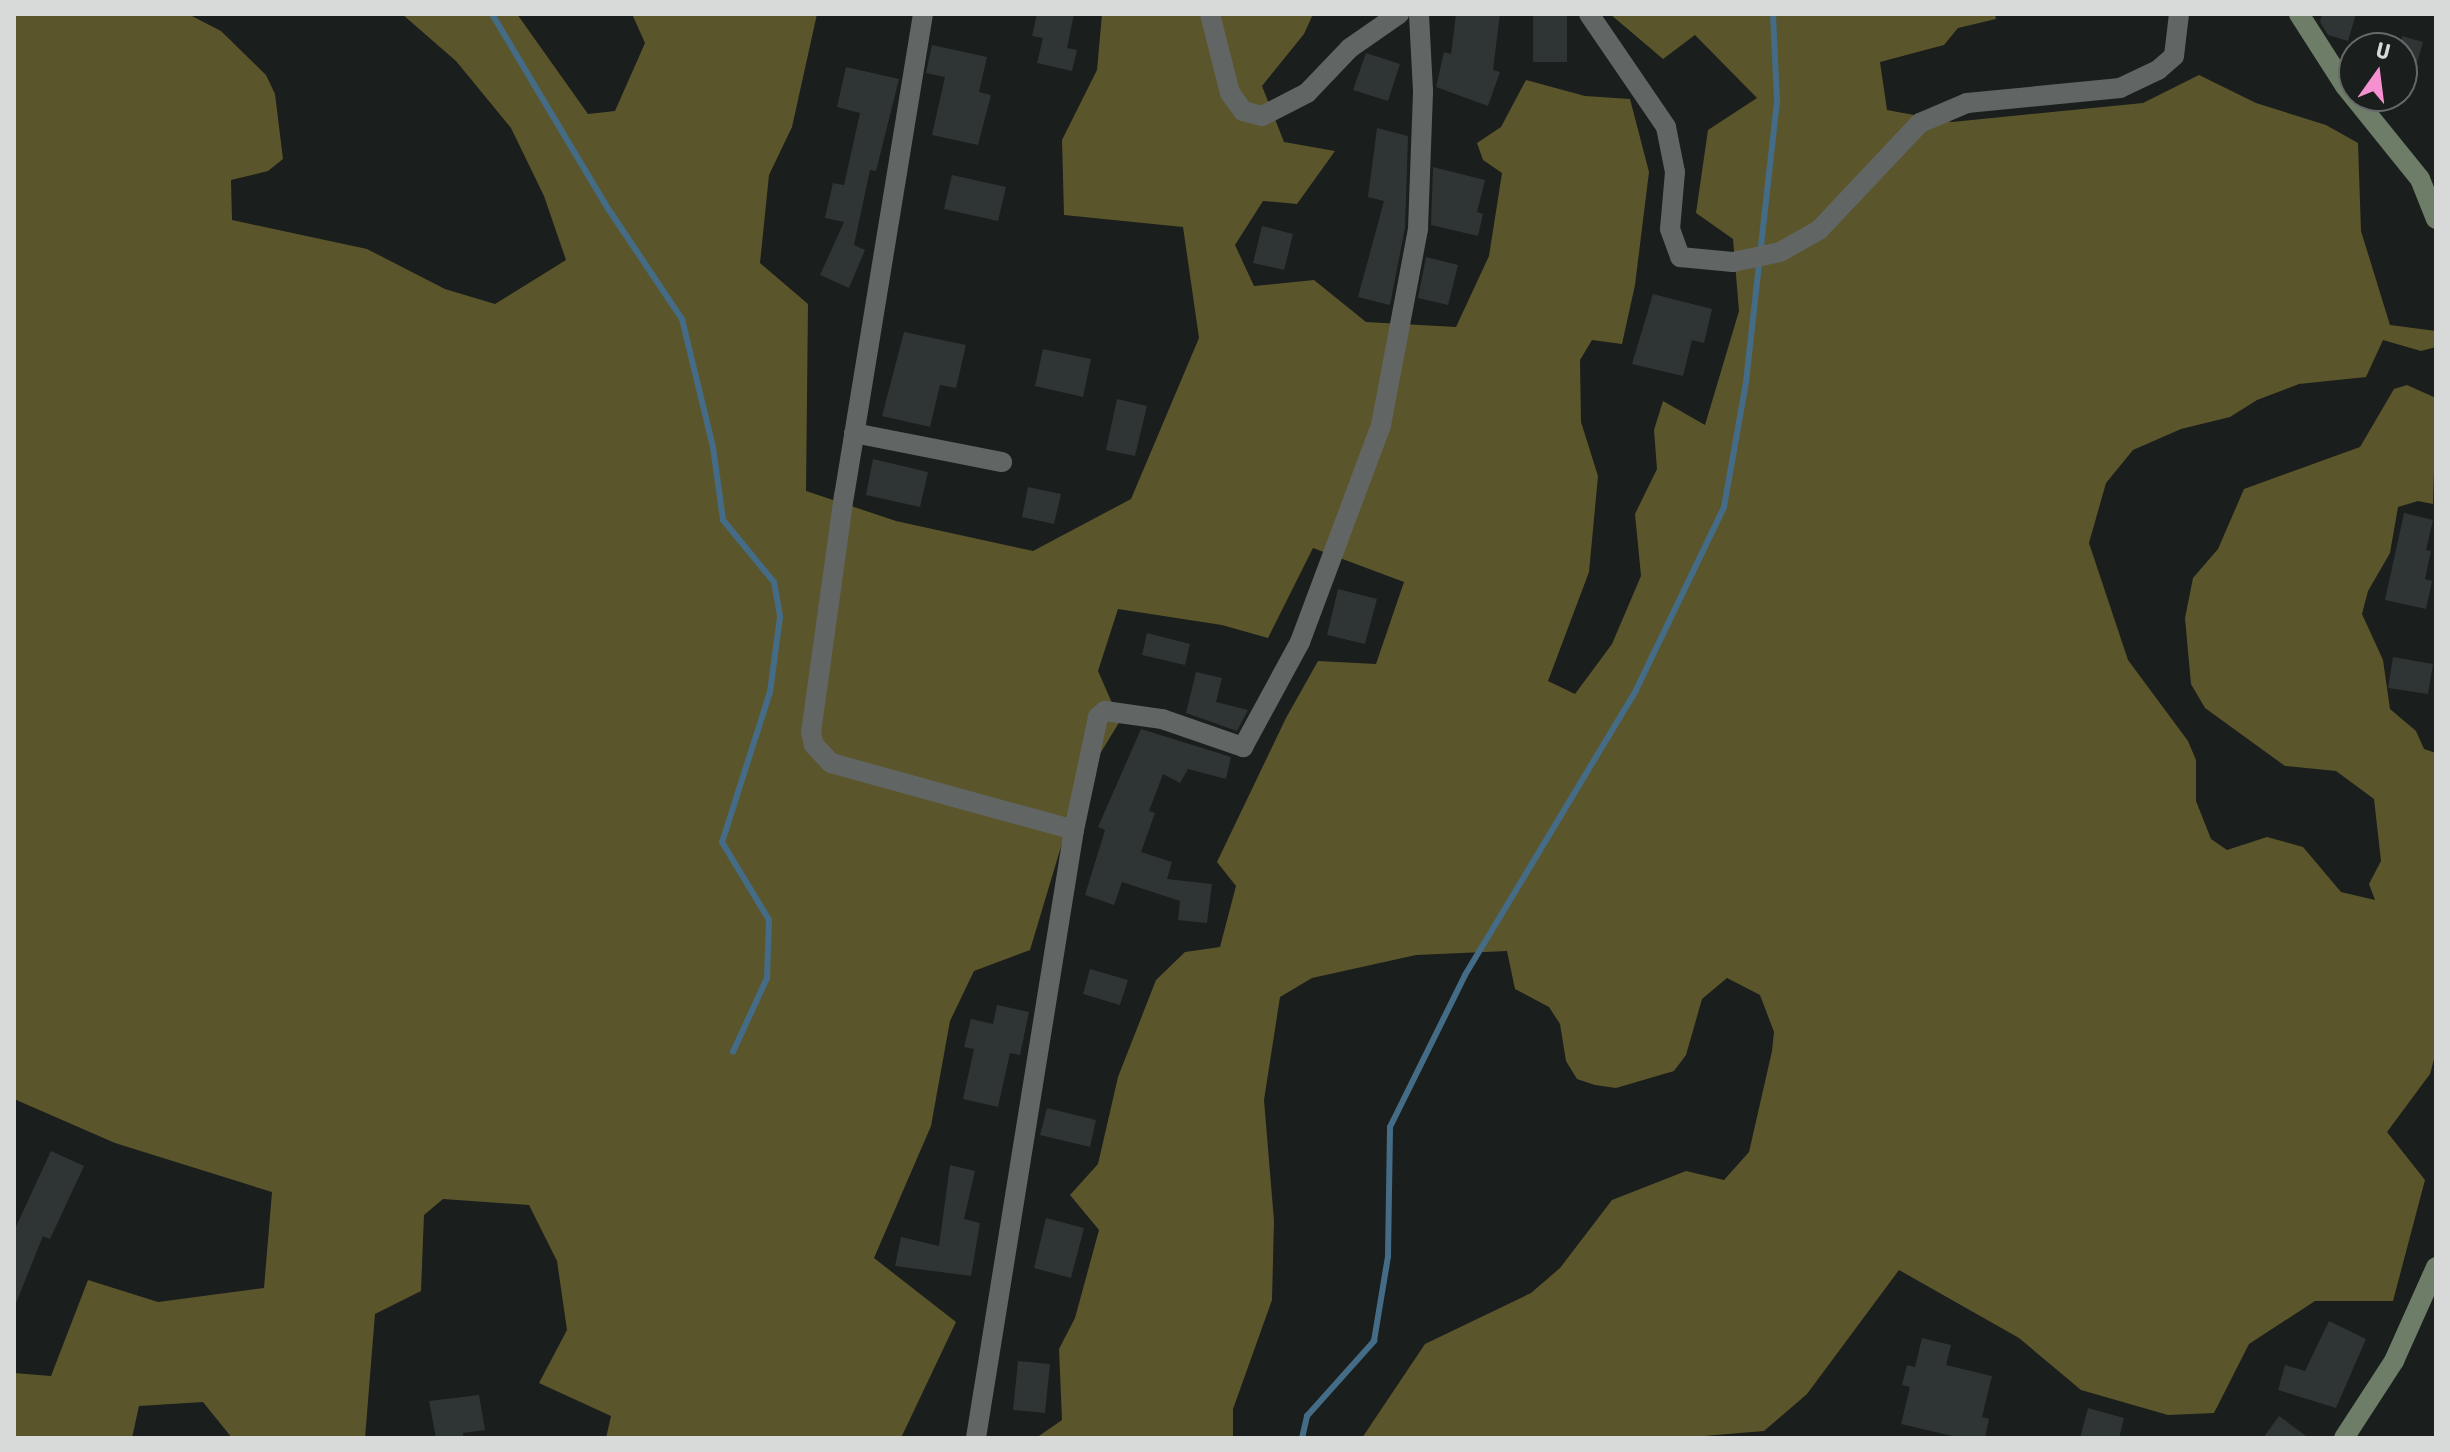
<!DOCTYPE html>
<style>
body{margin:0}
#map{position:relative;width:2450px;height:1452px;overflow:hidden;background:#1a1e1c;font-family:"Asap Condensed",sans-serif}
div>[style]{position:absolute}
.forest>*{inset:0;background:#5b552b}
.stream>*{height:6px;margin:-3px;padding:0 3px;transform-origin:3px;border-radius:3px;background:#456c86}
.building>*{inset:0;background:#2f3535}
.street>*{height:20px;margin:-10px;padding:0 10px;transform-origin:10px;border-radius:10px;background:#616664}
.secondary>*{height:20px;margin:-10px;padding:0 10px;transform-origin:10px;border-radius:10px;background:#6d7d68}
span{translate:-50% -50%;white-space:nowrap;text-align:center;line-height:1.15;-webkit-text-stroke:8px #1a1e1c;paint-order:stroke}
.frame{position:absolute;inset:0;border:16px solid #d7dad8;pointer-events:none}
.north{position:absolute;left:2338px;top:32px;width:80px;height:80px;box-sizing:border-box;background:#1a1e1c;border:2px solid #666967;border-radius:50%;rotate:14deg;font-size:22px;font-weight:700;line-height:32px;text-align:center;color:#d7dad8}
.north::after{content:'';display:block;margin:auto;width:28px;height:36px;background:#f590d1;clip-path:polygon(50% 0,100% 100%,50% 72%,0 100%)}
</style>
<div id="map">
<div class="forest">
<div style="clip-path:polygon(14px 14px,188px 14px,221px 31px,266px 75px,275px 94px,283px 159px,268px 171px,231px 180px,232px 220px,367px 249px,445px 289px,495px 304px,566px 260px,544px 196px,511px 128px,456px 61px,402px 14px,517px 14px,588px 114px,615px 111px,645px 43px,632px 14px,817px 14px,792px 127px,769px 175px,760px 263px,808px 304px,806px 491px,896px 521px,1033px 551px,1131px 499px,1199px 338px,1183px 227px,1064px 215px,1062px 140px,1097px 70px,1102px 14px,1313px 14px,1304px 34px,1262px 86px,1284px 142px,1335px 151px,1297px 204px,1263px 201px,1235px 245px,1254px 286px,1314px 280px,1366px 322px,1456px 327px,1489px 256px,1502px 173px,1483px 160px,1477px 143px,1501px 127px,1526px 80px,1585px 96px,1630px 99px,1649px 172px,1635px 285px,1622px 344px,1592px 340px,1580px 360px,1581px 422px,1598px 476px,1589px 572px,1548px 681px,1575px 694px,1612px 644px,1641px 576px,1635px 514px,1657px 469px,1654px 430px,1663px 401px,1705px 425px,1739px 311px,1733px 239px,1696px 213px,1708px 130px,1757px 98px,1695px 35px,1663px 59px,1610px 14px,1995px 14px,1996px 19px,1958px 28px,1944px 45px,1880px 62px,1887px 110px,1952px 122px,2143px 103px,2199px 75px,2256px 103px,2326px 125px,2358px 143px,2361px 231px,2390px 325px,2436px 331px,2436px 347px,2421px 351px,2383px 340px,2366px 377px,2299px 384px,2257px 400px,2230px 417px,2181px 429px,2133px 450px,2106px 483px,2089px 543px,2128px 660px,2188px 741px,2196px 760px,2196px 801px,2211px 839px,2227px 850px,2267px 837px,2303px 847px,2341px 892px,2375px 900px,2369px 884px,2381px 861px,2374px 799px,2336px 771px,2285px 766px,2205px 708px,2191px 684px,2185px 618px,2193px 578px,2218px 549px,2244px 489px,2360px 447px,2394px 389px,2407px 385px,2436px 398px,2433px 504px,2418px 501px,2398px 507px,2390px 553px,2368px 591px,2362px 614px,2383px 660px,2390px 709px,2416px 731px,2424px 749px,2436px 753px,2436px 1052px,2430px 1074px,2387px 1132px,2425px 1180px,2393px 1301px,2315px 1301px,2249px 1344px,2214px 1413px,2168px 1415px,2081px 1390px,2019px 1338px,1899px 1270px,1807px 1394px,1764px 1431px,1680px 1438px,1362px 1438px,1425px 1344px,1531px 1293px,1560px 1268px,1612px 1200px,1686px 1171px,1724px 1180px,1749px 1152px,1772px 1051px,1774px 1032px,1760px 995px,1727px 978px,1702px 999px,1686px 1055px,1674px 1071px,1616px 1088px,1595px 1085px,1577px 1079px,1566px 1061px,1560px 1024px,1549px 1007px,1515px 989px,1507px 951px,1416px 955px,1312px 978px,1280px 997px,1264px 1100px,1274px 1221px,1272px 1300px,1233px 1409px,1233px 1438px,1036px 1438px,1062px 1420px,1059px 1349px,1075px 1318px,1099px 1230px,1070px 1195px,1098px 1164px,1118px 1077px,1156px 980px,1185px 952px,1220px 947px,1236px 886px,1217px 862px,1286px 718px,1318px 661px,1376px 664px,1404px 582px,1313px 548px,1268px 638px,1222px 625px,1118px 609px,1098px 671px,1120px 721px,1078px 790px,1030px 950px,974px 971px,950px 1021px,931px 1126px,874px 1258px,956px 1322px,901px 1438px,606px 1438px,611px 1416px,539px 1383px,567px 1330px,557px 1261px,529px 1205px,443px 1199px,424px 1215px,421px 1291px,375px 1314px,365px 1438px,232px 1438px,203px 1402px,139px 1406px,132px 1438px,14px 1438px,14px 1373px,51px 1376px,88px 1280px,158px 1302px,264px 1288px,272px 1192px,115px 1143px,14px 1099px)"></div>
</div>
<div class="stream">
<div style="left:492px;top:14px;width:228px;rotate:59.2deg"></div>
<div style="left:609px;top:210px;width:131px;rotate:56.2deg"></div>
<div style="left:682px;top:319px;width:132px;rotate:76.4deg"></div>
<div style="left:713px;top:447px;width:74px;rotate:82.2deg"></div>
<div style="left:723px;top:520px;width:80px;rotate:50.6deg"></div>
<div style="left:774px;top:582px;width:36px;rotate:80deg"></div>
<div style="left:780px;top:617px;width:76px;rotate:97.6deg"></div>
<div style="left:770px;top:692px;width:157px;rotate:107.7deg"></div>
<div style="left:722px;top:842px;width:91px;rotate:58.9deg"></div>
<div style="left:769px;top:920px;width:58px;rotate:92deg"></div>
<div style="left:767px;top:978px;width:81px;rotate:114.7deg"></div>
<div style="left:1302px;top:1438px;width:23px;rotate:-77deg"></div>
<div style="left:1307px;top:1416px;width:101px;rotate:-48.2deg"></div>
<div style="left:1374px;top:1341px;width:86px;rotate:-80.6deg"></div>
<div style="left:1388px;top:1256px;width:129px;rotate:-89.1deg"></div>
<div style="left:1390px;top:1127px;width:169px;rotate:-63.7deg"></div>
<div style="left:1465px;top:975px;width:332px;rotate:-59deg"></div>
<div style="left:1636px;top:690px;width:203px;rotate:-64.3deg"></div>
<div style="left:1724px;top:507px;width:127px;rotate:-80deg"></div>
<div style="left:1746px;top:382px;width:284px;rotate:-83.7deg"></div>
<div style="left:1777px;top:100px;width:86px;rotate:-92.7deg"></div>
</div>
<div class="building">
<div style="clip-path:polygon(1037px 14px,1074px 14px,1067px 48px,1077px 50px,1072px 71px,1037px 63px,1043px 38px,1032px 36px)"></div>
<div style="clip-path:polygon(1456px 14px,1500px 14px,1493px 70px,1500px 72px,1488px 106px,1436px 87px,1444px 52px,1451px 54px)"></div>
<div style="clip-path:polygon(1533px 14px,1567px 14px,1567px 62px,1533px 62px)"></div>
<div style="clip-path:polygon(2322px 14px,2356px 14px,2348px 41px,2328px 35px,2320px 22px)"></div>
<div style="clip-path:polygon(2402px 36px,2423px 42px,2407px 99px,2402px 98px)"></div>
<div style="clip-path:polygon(932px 45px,987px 57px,979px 92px,991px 95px,978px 145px,932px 135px,945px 77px,926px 73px)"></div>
<div style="clip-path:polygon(1366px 53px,1400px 64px,1388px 101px,1353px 90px)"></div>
<div style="clip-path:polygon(846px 67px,899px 79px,876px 171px,870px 170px,854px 245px,865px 250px,849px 288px,820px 275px,844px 222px,825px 218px,833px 183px,844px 185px,860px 113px,837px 107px)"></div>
<div style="clip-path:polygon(1377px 128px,1408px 136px,1405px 228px,1390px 305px,1358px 297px,1384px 201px,1368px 197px)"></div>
<div style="clip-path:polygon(1433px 167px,1485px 180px,1477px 212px,1483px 214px,1478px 236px,1431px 225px)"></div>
<div style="clip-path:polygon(952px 175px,1006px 187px,998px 221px,944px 209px)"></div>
<div style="clip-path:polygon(1262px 226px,1293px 234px,1284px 270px,1253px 263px)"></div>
<div style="clip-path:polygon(1426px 257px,1458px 265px,1448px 305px,1418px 298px)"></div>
<div style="clip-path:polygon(1653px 294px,1712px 309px,1704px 343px,1692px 340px,1683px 376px,1632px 364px)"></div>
<div style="clip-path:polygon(904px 332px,966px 345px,956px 388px,940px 385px,930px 427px,882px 416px)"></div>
<div style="clip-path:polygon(1043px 349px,1091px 359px,1083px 397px,1035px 386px)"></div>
<div style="clip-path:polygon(1117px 399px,1147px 406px,1135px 456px,1106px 450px)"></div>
<div style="clip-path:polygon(873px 459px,928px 472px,920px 507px,866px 495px)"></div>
<div style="clip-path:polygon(1028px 487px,1061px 494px,1054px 524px,1022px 517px)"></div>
<div style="clip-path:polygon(2404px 513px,2433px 520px,2426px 550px,2431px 551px,2425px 579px,2432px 581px,2426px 609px,2385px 600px)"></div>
<div style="clip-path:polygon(1338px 589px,1377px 599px,1365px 644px,1327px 635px)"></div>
<div style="clip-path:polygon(1147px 633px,1190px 644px,1185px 665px,1142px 655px)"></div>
<div style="clip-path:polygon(2393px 657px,2433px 664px,2428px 694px,2388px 688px)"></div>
<div style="clip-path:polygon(1196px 672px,1222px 678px,1216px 702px,1248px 710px,1237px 731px,1186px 713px)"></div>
<div style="clip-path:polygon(1141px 729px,1231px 757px,1226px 779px,1188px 769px,1180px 783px,1163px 774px,1149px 811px,1155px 813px,1141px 852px,1172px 862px,1167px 879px,1212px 884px,1207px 923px,1178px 920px,1180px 901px,1122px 882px,1114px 905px,1085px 895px,1105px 830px,1098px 827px)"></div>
<div style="clip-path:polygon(1090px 969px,1128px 980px,1120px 1005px,1083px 994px)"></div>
<div style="clip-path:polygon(997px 1005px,1029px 1012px,1020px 1055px,1010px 1053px,998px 1107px,963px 1099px,974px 1049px,964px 1047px,971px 1019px,993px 1024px)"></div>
<div style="clip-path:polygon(1047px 1108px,1096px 1120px,1090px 1147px,1040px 1135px)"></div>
<div style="clip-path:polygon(51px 1151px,84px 1166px,50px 1239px,43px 1236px,14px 1308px,14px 1231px)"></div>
<div style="clip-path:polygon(950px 1165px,975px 1171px,964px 1219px,980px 1223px,971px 1276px,895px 1266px,901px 1237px,939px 1246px)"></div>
<div style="clip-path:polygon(1046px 1218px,1084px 1228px,1071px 1278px,1034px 1268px)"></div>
<div style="clip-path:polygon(2329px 1321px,2366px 1339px,2336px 1408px,2278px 1390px,2285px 1365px,2305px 1371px)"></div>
<div style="clip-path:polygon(1922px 1338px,1951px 1345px,1946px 1365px,1992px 1376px,1982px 1417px,1989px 1419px,1985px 1438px,1961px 1438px,1901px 1424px,1910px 1387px,1902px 1385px,1907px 1365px,1915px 1367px)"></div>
<div style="clip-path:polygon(1018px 1361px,1050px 1364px,1045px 1413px,1013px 1410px)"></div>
<div style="clip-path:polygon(479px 1395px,485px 1430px,463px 1433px,464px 1438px,436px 1438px,429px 1401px)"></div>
<div style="clip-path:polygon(2088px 1408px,2124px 1418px,2119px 1438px,2080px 1438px)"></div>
<div style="clip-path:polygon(2279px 1416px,2309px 1438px,2263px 1438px)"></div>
</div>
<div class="street">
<div style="left:923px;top:14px;width:487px;rotate:99.3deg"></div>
<div style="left:844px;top:495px;width:240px;rotate:97.9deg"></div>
<div style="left:811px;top:733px;width:12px;rotate:76deg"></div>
<div style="left:814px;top:745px;width:25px;rotate:47deg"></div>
<div style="left:831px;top:763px;width:252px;rotate:15.4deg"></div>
<div style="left:1074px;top:830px;width:616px;rotate:99.16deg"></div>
<div style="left:1210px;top:14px;width:81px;rotate:75.8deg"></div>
<div style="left:1230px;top:93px;width:22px;rotate:54deg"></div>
<div style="left:1243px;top:111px;width:20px;rotate:15deg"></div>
<div style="left:1262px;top:116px;width:51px;rotate:-27.1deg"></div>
<div style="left:1307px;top:93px;width:62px;rotate:-46.3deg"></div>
<div style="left:1350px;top:48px;width:60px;rotate:-34.8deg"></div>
<div style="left:1589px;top:14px;width:137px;rotate:55.7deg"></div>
<div style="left:1666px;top:127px;width:46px;rotate:78.7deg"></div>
<div style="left:1675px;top:172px;width:57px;rotate:95deg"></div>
<div style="left:1670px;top:229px;width:30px;rotate:70deg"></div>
<div style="left:1680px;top:257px;width:53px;rotate:5.4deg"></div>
<div style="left:1733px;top:262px;width:48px;rotate:-12deg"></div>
<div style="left:1780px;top:252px;width:45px;rotate:-29.4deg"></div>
<div style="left:1819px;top:230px;width:147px;rotate:-46.7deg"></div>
<div style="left:1920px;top:123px;width:51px;rotate:-23.1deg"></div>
<div style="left:1967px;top:103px;width:154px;rotate:-5.6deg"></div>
<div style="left:2120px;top:88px;width:42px;rotate:-25.3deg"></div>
<div style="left:2158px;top:70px;width:21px;rotate:-41deg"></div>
<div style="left:2174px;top:56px;width:42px;rotate:-83.2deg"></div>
<div style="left:854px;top:433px;width:151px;rotate:11.1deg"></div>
<div style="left:1074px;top:830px;width:116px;rotate:-78deg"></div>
<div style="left:1098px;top:717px;width:9px;rotate:-41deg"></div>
<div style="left:1105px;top:711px;width:58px;rotate:8deg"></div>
<div style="left:1162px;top:719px;width:86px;rotate:19.1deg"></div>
<div style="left:1243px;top:747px;width:119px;rotate:-61.5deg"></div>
<div style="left:1300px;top:642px;width:232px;rotate:-69.5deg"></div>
<div style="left:1381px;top:425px;width:199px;rotate:-79.3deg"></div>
<div style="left:1418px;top:229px;width:138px;rotate:-87.9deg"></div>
<div style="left:1423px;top:91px;width:77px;rotate:-93deg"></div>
</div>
<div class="secondary">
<div style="left:2299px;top:14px;width:85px;rotate:57.4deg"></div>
<div style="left:2345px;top:86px;width:119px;rotate:51.1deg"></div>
<div style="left:2420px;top:179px;width:43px;rotate:68.2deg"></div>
<div style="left:2344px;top:1438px;width:92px;rotate:-57deg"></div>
<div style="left:2394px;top:1361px;width:103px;rotate:-65.9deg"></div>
</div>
<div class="frame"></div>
<div class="north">U</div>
</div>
